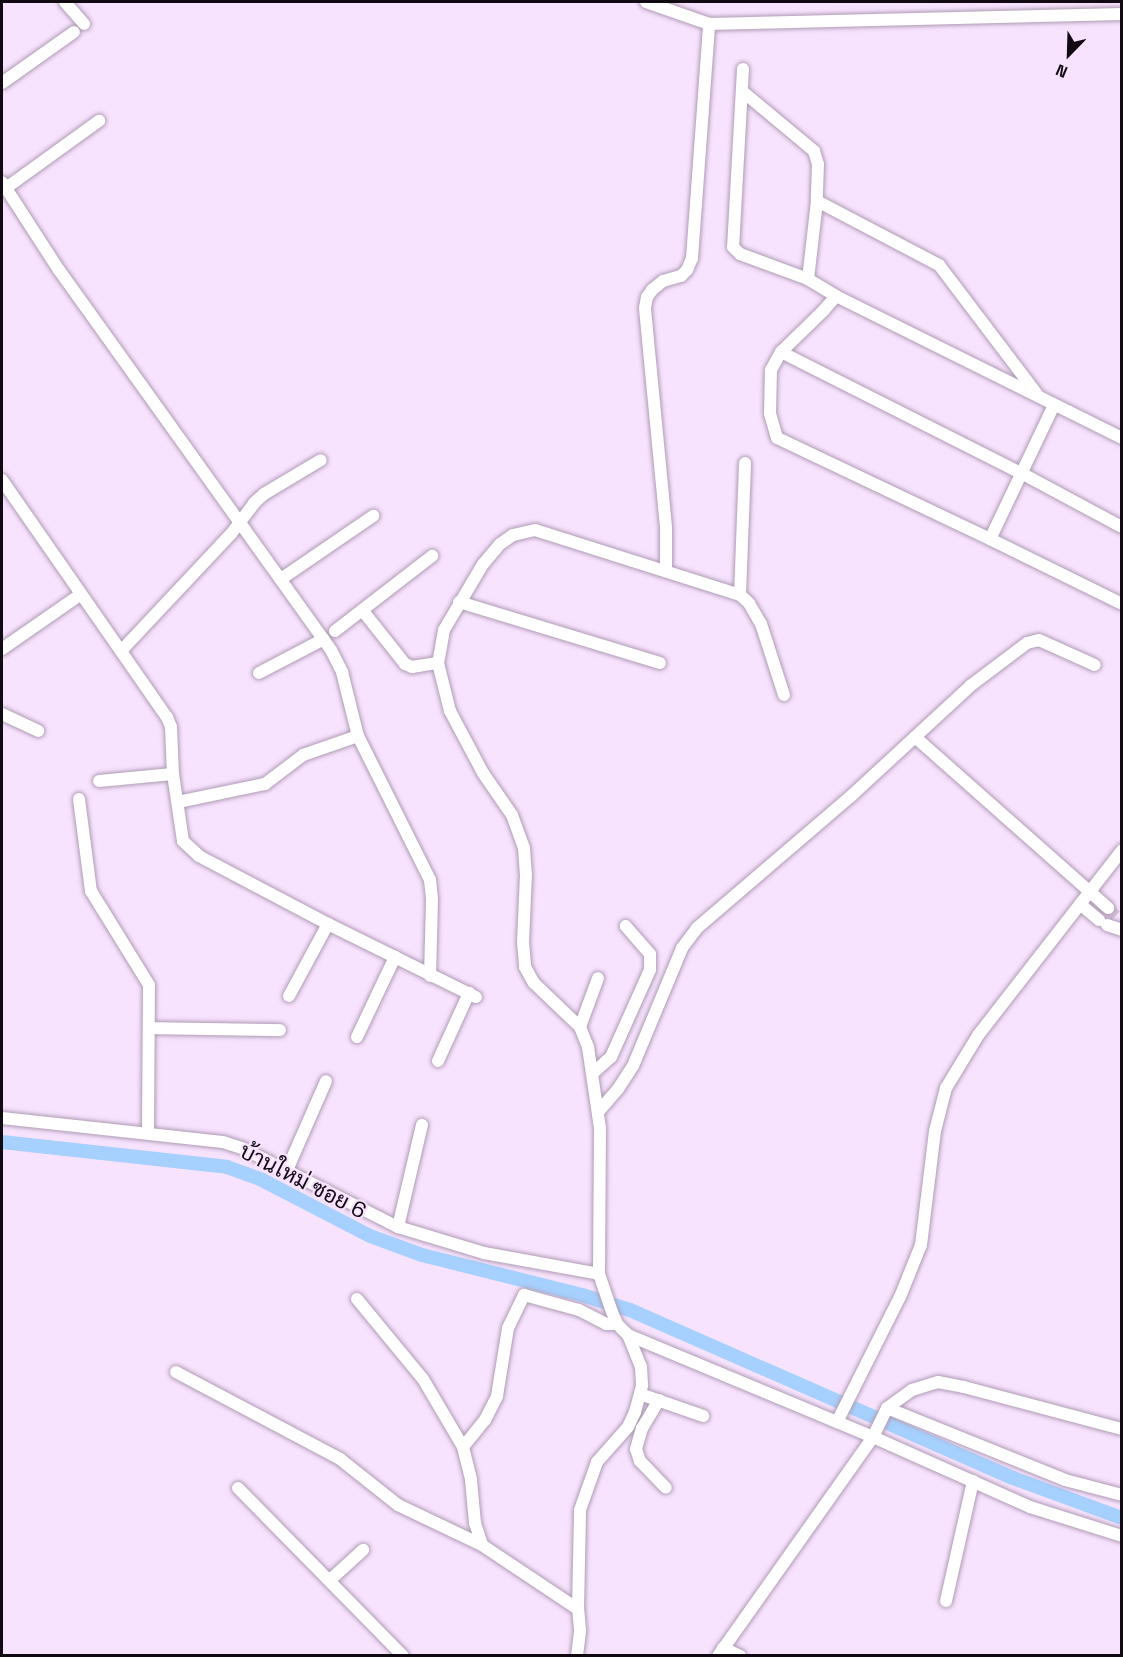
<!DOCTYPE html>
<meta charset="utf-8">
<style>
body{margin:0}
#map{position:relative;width:1123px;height:1657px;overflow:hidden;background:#f8e3fe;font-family:"Space Grotesk",Sarabun,sans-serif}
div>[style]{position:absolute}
.canal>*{height:14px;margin:-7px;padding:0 7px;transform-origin:7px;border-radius:7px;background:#a6d0fd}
.street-tunnel>*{height:12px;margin-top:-6px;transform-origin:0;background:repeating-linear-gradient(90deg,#d5c2db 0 12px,transparent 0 18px)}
.roads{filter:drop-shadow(0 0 2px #af9bb4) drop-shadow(0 0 2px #af9bb4)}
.street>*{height:12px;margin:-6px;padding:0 6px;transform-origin:6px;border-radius:6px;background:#fff}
span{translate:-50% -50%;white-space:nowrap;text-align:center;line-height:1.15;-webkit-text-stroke:4.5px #f8e3fe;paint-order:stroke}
.street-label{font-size:22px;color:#110a13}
.frame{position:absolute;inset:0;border:3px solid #110a13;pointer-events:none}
.north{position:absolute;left:1039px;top:24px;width:60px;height:60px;-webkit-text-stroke:4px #f8e3fe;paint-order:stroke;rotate:203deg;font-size:16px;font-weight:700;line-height:24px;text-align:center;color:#110a13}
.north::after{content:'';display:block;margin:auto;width:21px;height:27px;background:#110a13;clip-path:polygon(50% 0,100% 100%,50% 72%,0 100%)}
</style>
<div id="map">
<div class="canal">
<div style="left:2px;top:1142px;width:226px;rotate:6.3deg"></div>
<div style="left:227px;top:1167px;width:37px;rotate:20deg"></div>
<div style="left:262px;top:1180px;width:122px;rotate:27.4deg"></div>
<div style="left:370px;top:1236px;width:55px;rotate:20.1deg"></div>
<div style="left:422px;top:1255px;width:165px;rotate:14deg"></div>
<div style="left:582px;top:1295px;width:50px;rotate:17.4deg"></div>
<div style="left:630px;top:1310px;width:418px;rotate:23.7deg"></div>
<div style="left:1013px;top:1478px;width:116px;rotate:20.2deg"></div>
</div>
<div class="street-tunnel">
<div style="left:1108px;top:908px;width:11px;rotate:45deg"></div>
</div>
<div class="roads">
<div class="street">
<div style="left:65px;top:2px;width:29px;rotate:49deg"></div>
<div style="left:646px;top:2px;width:67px;rotate:19.2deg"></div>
<div style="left:709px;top:24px;width:413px;rotate:-1.4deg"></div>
<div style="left:743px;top:69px;width:178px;rotate:93.2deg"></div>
<div style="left:733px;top:247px;width:10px;rotate:45deg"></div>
<div style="left:740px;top:254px;width:72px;rotate:20.2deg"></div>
<div style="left:2px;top:83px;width:88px;rotate:-35.3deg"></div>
<div style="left:742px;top:91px;width:94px;rotate:39.8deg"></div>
<div style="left:814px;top:151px;width:14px;rotate:73deg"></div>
<div style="left:818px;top:164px;width:37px;rotate:92deg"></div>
<div style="left:2px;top:182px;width:105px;rotate:57.1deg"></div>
<div style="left:59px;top:270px;width:467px;rotate:54.4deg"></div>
<div style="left:331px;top:650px;width:25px;rotate:63deg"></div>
<div style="left:342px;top:672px;width:66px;rotate:76deg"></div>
<div style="left:358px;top:736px;width:161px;rotate:63.4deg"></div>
<div style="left:430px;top:880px;width:20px;rotate:84deg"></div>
<div style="left:432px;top:900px;width:76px;rotate:91.5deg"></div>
<div style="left:6px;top:188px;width:115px;rotate:-35.8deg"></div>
<div style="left:836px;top:296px;width:319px;rotate:26.4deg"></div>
<div style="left:781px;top:352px;width:271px;rotate:26.8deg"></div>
<div style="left:1023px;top:474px;width:112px;rotate:28.2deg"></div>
<div style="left:1054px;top:405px;width:148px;rotate:115.5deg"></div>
<div style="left:990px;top:539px;width:147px;rotate:26.2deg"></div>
<div style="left:2px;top:480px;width:289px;rotate:55.2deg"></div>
<div style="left:167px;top:717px;width:11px;rotate:68deg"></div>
<div style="left:171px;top:727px;width:47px;rotate:87.6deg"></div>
<div style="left:173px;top:774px;width:68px;rotate:81.5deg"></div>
<div style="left:183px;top:841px;width:22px;rotate:43deg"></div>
<div style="left:199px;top:856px;width:146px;rotate:27.8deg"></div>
<div style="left:328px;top:924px;width:165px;rotate:26.3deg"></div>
<div style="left:990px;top:539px;width:236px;rotate:-154.6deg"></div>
<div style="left:777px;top:438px;width:26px;rotate:-106deg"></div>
<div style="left:770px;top:413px;width:43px;rotate:-88.7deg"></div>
<div style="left:771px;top:370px;width:21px;rotate:-61deg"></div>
<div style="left:781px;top:352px;width:60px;rotate:-44.3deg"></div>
<div style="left:824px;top:310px;width:18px;rotate:-49deg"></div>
<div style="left:836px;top:296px;width:33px;rotate:-149deg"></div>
<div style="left:808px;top:279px;width:79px;rotate:-83.4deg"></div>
<div style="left:817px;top:201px;width:138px;rotate:27.7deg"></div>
<div style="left:939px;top:265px;width:161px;rotate:52.8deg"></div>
<div style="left:666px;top:571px;width:44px;rotate:-90deg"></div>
<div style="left:666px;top:527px;width:220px;rotate:-95.5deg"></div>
<div style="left:645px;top:308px;width:11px;rotate:-80deg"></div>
<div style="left:647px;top:297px;width:9px;rotate:-54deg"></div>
<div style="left:652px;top:290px;width:14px;rotate:-39deg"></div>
<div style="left:663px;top:281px;width:19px;rotate:-16deg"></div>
<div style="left:681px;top:276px;width:8px;rotate:-45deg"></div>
<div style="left:687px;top:270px;width:13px;rotate:-67deg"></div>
<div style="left:692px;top:258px;width:235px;rotate:-85.8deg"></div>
<div style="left:281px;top:579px;width:112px;rotate:-34.4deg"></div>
<div style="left:740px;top:595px;width:132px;rotate:-87.8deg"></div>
<div style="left:459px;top:602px;width:210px;rotate:16.9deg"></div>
<div style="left:363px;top:611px;width:68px;rotate:51.6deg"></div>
<div style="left:405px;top:664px;width:8px;rotate:23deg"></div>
<div style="left:412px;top:667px;width:26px;rotate:-9deg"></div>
<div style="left:335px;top:631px;width:123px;rotate:-37.7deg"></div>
<div style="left:2px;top:649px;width:96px;rotate:-34.8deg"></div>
<div style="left:121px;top:651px;width:161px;rotate:-46.8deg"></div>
<div style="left:231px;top:534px;width:39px;rotate:-53deg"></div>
<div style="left:254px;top:503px;width:13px;rotate:-42deg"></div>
<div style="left:264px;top:494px;width:66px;rotate:-30.8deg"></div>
<div style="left:259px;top:673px;width:73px;rotate:-27.6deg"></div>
<div style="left:784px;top:695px;width:75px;rotate:-107.9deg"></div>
<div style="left:761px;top:624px;width:24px;rotate:-120deg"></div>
<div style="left:749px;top:603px;width:12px;rotate:-138deg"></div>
<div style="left:740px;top:595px;width:215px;rotate:-162.4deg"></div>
<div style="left:535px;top:530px;width:23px;rotate:167deg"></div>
<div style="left:513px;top:535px;width:16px;rotate:145deg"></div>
<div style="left:500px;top:544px;width:26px;rotate:130deg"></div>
<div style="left:483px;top:564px;width:77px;rotate:120.6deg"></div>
<div style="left:444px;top:630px;width:34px;rotate:100deg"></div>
<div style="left:438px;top:663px;width:49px;rotate:76deg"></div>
<div style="left:450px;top:711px;width:70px;rotate:62deg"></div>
<div style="left:483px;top:773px;width:51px;rotate:55.4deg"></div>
<div style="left:512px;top:815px;width:35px;rotate:70deg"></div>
<div style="left:524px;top:848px;width:26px;rotate:86deg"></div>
<div style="left:526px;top:874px;width:68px;rotate:92.5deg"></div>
<div style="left:523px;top:942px;width:25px;rotate:85deg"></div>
<div style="left:525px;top:967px;width:18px;rotate:61deg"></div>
<div style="left:534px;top:983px;width:64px;rotate:43.7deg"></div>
<div style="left:580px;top:1027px;width:22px;rotate:68deg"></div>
<div style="left:588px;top:1047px;width:82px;rotate:81.6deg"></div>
<div style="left:600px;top:1128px;width:146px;rotate:90.4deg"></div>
<div style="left:599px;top:1274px;width:40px;rotate:71.1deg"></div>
<div style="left:612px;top:1312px;width:13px;rotate:67deg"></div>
<div style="left:617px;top:1324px;width:16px;rotate:45deg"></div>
<div style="left:628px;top:1335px;width:265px;rotate:22.6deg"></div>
<div style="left:873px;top:1437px;width:172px;rotate:24deg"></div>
<div style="left:1030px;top:1507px;width:96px;rotate:17.5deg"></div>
<div style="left:2px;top:714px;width:40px;rotate:25deg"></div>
<div style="left:915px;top:737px;width:258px;rotate:41.5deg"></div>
<div style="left:99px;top:781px;width:74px;rotate:-5.4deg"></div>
<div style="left:79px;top:799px;width:93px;rotate:82.6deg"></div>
<div style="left:91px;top:891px;width:110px;rotate:58.3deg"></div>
<div style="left:149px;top:985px;width:148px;rotate:90.4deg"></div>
<div style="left:178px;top:802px;width:89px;rotate:-11.7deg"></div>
<div style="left:265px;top:784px;width:48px;rotate:-37.3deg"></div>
<div style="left:303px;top:755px;width:58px;rotate:-19.1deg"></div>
<div style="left:1080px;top:904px;width:25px;rotate:40deg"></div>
<div style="left:1107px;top:925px;width:16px;rotate:18deg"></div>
<div style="left:289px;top:996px;width:82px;rotate:-61.6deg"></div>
<div style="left:580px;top:1027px;width:52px;rotate:-69.8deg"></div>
<div style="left:149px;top:1028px;width:131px;rotate:0.9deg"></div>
<div style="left:357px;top:1037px;width:89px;rotate:-64.6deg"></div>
<div style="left:438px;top:1061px;width:75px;rotate:-65.5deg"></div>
<div style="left:593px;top:1073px;width:24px;rotate:-42deg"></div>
<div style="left:611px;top:1057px;width:95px;rotate:-65.9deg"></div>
<div style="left:650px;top:970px;width:16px;rotate:-90deg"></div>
<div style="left:650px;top:954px;width:37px;rotate:-131deg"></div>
<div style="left:598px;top:1112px;width:30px;rotate:-49deg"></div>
<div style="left:618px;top:1089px;width:27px;rotate:-57deg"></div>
<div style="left:633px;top:1066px;width:128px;rotate:-67.4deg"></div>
<div style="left:682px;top:948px;width:25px;rotate:-53deg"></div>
<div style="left:697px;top:928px;width:203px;rotate:-40.6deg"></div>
<div style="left:851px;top:796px;width:162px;rotate:-42.7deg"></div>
<div style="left:970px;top:686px;width:71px;rotate:-37deg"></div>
<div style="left:1027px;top:643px;width:12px;rotate:-14deg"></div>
<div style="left:1039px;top:640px;width:61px;rotate:24.1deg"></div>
<div style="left:2px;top:1118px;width:222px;rotate:6.2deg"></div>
<div style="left:223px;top:1142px;width:22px;rotate:18deg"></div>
<div style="left:244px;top:1149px;width:173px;rotate:26.9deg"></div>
<div style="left:398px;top:1227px;width:90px;rotate:16.8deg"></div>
<div style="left:484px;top:1253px;width:117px;rotate:10.3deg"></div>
<div style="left:287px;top:1170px;width:97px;rotate:-66.3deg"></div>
<div style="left:398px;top:1227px;width:105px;rotate:-76.8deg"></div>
<div style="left:357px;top:1299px;width:104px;rotate:50.5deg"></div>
<div style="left:423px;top:1379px;width:79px;rotate:59.5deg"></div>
<div style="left:463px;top:1447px;width:34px;rotate:76deg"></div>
<div style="left:471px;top:1480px;width:43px;rotate:84.7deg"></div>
<div style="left:475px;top:1523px;width:23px;rotate:72deg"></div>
<div style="left:176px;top:1372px;width:186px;rotate:27.9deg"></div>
<div style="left:340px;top:1459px;width:74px;rotate:38.4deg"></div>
<div style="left:398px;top:1505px;width:93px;rotate:25.5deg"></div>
<div style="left:482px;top:1545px;width:115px;rotate:33.7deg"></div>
<div style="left:640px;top:1394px;width:67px;rotate:19.2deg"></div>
<div style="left:659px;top:1400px;width:33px;rotate:121deg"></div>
<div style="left:642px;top:1428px;width:22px;rotate:106deg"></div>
<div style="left:636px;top:1449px;width:13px;rotate:72deg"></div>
<div style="left:640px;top:1461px;width:37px;rotate:46deg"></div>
<div style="left:887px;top:1408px;width:192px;rotate:22deg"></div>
<div style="left:1065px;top:1480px;width:59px;rotate:14.7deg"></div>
<div style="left:837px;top:1422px;width:140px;rotate:-63.3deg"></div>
<div style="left:900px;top:1297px;width:56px;rotate:-68deg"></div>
<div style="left:921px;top:1245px;width:115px;rotate:-83deg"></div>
<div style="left:935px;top:1131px;width:44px;rotate:-75.7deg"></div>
<div style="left:946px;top:1088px;width:63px;rotate:-58.6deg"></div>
<div style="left:979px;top:1034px;width:233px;rotate:-52.1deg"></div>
<div style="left:463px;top:1447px;width:35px;rotate:-51deg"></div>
<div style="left:485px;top:1420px;width:27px;rotate:-63deg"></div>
<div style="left:497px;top:1396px;width:69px;rotate:-80.8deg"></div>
<div style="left:508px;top:1328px;width:37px;rotate:-64deg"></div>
<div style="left:524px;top:1295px;width:57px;rotate:15.3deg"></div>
<div style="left:579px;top:1310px;width:30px;rotate:27deg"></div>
<div style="left:606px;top:1324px;width:11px"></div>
<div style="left:238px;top:1488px;width:235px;rotate:45.5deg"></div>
<div style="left:330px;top:1580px;width:45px;rotate:-42.3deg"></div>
<div style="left:946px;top:1601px;width:123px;rotate:-77.3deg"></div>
<div style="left:723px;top:1648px;width:19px;rotate:25deg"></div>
<div style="left:577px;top:1656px;width:26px;rotate:-83deg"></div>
<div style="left:580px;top:1630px;width:21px;rotate:-95deg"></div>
<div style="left:578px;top:1609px;width:99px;rotate:-88.8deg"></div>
<div style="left:580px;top:1510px;width:51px;rotate:-70.5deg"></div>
<div style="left:597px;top:1462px;width:47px;rotate:-48.5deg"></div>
<div style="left:628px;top:1427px;width:17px;rotate:-65deg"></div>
<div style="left:635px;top:1412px;width:28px;rotate:-75deg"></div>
<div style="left:642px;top:1385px;width:18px;rotate:-93deg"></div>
<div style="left:641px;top:1367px;width:35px;rotate:-112deg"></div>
<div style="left:718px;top:1656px;width:268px;rotate:-54.7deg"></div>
<div style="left:873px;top:1437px;width:32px;rotate:-64deg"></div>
<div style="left:887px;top:1408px;width:31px;rotate:-36deg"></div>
<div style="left:912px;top:1390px;width:27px;rotate:-17deg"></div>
<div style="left:938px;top:1382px;width:26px;rotate:11deg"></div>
<div style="left:964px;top:1387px;width:163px;rotate:14.9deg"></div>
</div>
</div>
<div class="street-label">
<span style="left:303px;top:1181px;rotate:27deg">บ้านใหม่ ซอย 6</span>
</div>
<div class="frame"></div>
<div class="north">N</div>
</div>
